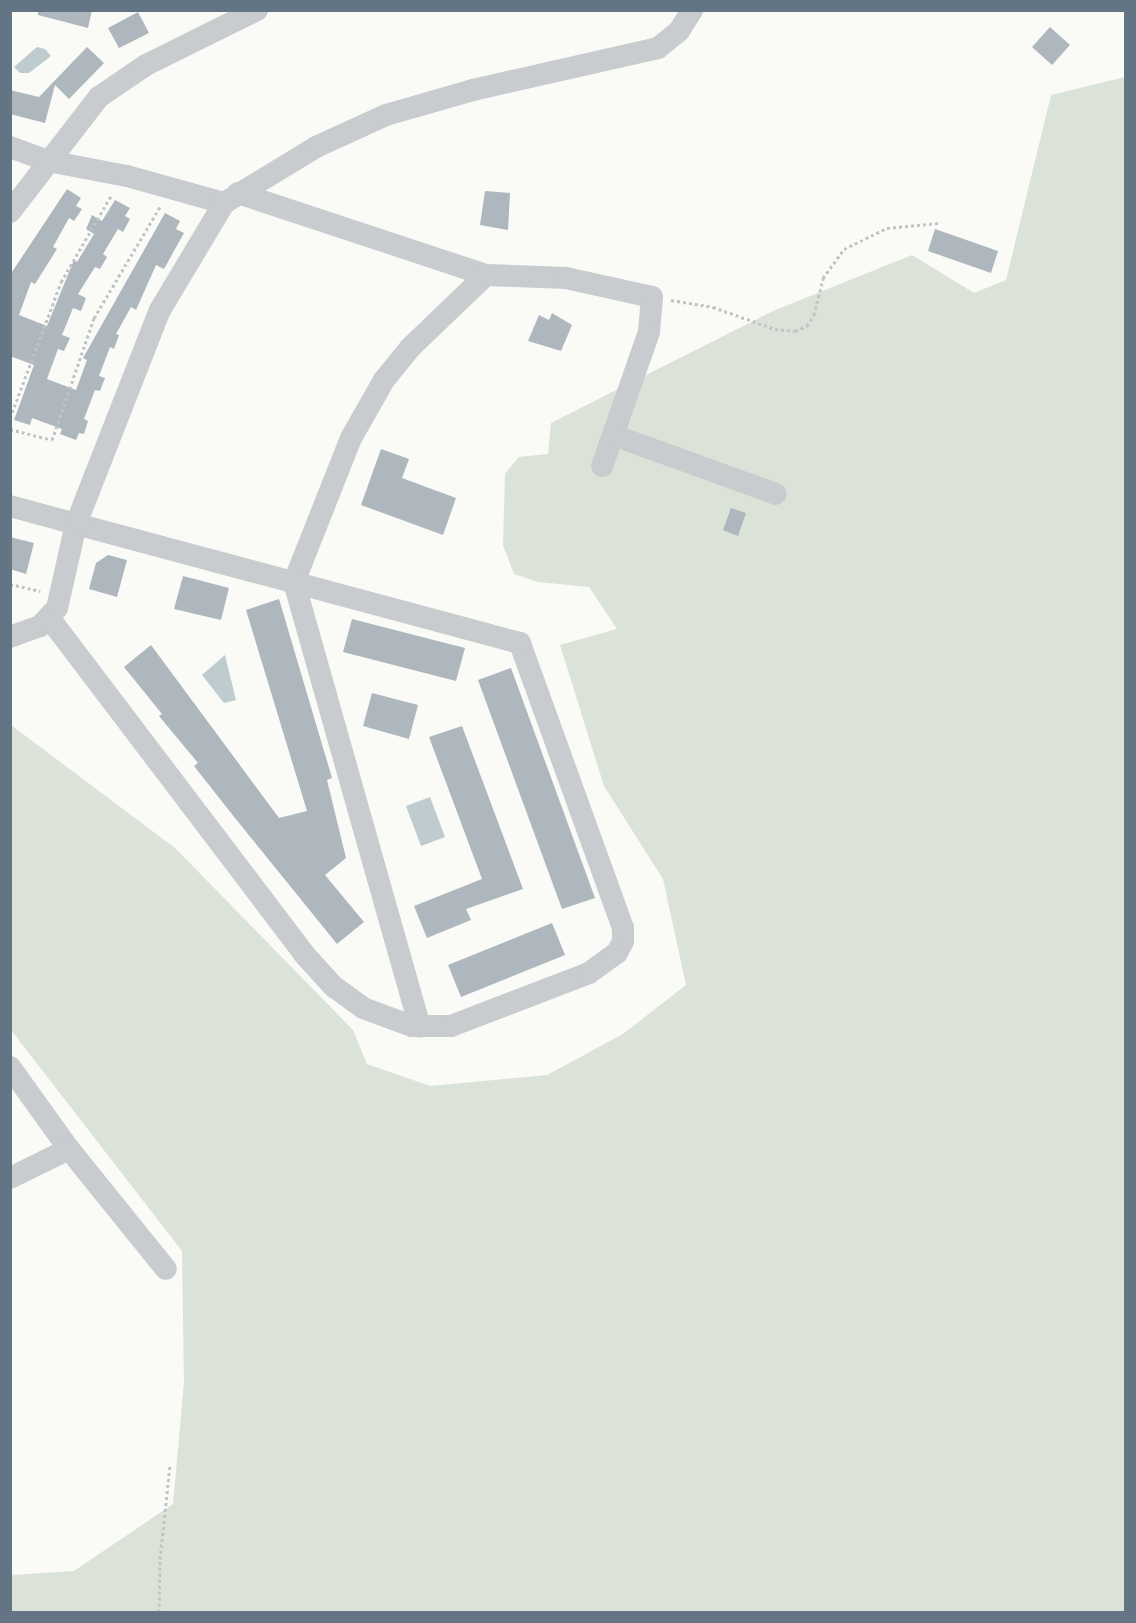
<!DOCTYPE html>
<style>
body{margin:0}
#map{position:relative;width:1136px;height:1623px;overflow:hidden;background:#fafaf7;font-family:Mulish,sans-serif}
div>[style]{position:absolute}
.green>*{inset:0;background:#dbe2d8}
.water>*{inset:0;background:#becbcf}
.building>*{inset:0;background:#aeb7bd}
.path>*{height:3px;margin-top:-1.5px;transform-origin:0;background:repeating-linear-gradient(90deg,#c1c4c6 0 3px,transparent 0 6px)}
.minor>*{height:22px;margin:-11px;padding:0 11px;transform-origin:11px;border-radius:11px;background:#c8cccf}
span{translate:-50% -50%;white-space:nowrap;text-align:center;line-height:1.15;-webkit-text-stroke:6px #fff;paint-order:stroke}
.frame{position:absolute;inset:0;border:12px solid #637584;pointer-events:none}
</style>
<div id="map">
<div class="green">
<div style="clip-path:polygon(1125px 77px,1125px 1612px,11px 1612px,10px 1568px,13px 1575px,74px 1571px,173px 1504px,184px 1383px,182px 1251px,11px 1030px,11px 725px,175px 848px,353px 1030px,367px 1064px,430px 1086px,547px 1075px,623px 1034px,686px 985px,663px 879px,604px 786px,560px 645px,617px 629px,589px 587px,538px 582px,514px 574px,503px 545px,505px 474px,519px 457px,548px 454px,551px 423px,773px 311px,912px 255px,974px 293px,1006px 280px,1051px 95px)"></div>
</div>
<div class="water">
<div style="clip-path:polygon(37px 47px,45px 49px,51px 56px,29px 73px,20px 73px,14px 67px)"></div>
<div style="clip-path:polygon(225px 655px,236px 700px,224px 703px,202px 675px)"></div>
<div style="clip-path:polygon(430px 797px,445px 837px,421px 846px,406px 806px)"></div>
</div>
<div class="building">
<div style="clip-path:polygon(38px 10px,92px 10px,88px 28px,38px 15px)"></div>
<div style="clip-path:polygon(138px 12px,149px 33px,119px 48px,108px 28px)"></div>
<div style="clip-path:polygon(1050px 27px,1070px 45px,1052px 65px,1032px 47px)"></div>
<div style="clip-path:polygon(87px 47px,104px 63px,69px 99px,55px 85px,45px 123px,10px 114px,10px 90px,39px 97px)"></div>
<div style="clip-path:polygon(67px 189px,81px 198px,76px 206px,82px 209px,74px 221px,69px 218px,53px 247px,57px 249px,35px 284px,31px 282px,19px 315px,47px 326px,74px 260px,77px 262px,94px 234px,86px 229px,92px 215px,102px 221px,115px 200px,130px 208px,125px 216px,130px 219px,123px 232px,118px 229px,103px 254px,107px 257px,100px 269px,95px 267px,78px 294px,86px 298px,81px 311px,73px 308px,62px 335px,70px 338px,64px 351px,58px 349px,47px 379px,76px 390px,87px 360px,83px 358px,165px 213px,180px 221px,176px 229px,184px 233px,164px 269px,156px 265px,136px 310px,131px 307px,116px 334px,119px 335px,114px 349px,110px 347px,99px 376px,105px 378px,100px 391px,95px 390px,84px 419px,88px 421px,84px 434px,79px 433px,76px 440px,60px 434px,62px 429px,32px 418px,30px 425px,14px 420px,34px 365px,10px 356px,10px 275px)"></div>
<div style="clip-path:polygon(485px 191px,510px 193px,508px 230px,480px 225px)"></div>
<div style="clip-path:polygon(935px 229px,998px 251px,991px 273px,928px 251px)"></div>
<div style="clip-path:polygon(552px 313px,572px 325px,561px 351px,528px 341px,539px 315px,549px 320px)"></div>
<div style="clip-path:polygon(381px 449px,409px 459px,402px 478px,456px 498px,443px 535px,361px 505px)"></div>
<div style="clip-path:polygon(731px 508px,746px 513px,738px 536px,723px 530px)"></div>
<div style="clip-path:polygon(10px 537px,34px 543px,26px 574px,10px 569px)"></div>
<div style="clip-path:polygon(108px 555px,127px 560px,117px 597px,89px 589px,96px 563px)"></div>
<div style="clip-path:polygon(183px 576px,229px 588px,221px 620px,174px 609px)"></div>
<div style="clip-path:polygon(279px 599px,332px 778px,327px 780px,346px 858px,325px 875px,364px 922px,337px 944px,231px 813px,194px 766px,198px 763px,159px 716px,162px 714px,124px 667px,151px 645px,279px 818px,307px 811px,246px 610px)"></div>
<div style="clip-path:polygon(352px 619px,465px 648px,456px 681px,343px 652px)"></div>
<div style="clip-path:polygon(511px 668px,595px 898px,562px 909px,478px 680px)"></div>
<div style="clip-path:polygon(372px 693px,418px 705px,409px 739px,363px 726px)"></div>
<div style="clip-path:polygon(462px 726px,523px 889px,466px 909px,471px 920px,427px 938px,414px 906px,482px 879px,429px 737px)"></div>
<div style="clip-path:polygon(552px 923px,565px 955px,461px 997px,448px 965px)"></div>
</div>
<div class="path">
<div style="left:671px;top:300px;width:43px;rotate:9.5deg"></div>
<div style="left:713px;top:307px;width:66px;rotate:19.5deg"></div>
<div style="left:775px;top:329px;width:20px;rotate:6deg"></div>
<div style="left:795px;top:331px;width:13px;rotate:-23deg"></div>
<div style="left:807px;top:326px;width:13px;rotate:-58deg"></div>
<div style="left:814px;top:315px;width:38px;rotate:-76deg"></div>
<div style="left:823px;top:278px;width:36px;rotate:-54deg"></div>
<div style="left:844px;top:249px;width:48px;rotate:-26deg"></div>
<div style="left:887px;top:228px;width:52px;rotate:-5.5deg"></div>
<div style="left:10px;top:418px;width:145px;rotate:-69.4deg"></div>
<div style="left:61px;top:282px;width:102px;rotate:-59.9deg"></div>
<div style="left:10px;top:429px;width:43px;rotate:14.7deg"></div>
<div style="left:52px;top:440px;width:129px;rotate:-71deg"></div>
<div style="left:94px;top:318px;width:129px;rotate:-59.3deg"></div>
<div style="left:10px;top:584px;width:31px;rotate:13deg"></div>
<div style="left:159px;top:1612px;width:53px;rotate:-88.9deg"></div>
<div style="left:160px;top:1559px;width:94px;rotate:-83.9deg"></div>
</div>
<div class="minor">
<div style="left:10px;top:147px;width:40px;rotate:20.2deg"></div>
<div style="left:48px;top:161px;width:80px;rotate:10.8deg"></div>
<div style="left:127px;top:176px;width:101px;rotate:15.6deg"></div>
<div style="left:224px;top:203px;width:108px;rotate:-31.3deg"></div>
<div style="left:316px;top:147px;width:77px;rotate:-24.6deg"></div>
<div style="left:386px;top:115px;width:91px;rotate:-16deg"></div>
<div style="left:473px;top:90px;width:190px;rotate:-12.8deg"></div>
<div style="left:658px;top:48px;width:27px;rotate:-39deg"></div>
<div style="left:679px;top:31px;width:25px;rotate:-58deg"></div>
<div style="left:238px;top:193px;width:261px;rotate:18.3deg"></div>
<div style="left:486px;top:275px;width:105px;rotate:136.2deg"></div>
<div style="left:410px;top:348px;width:41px;rotate:129.1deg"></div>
<div style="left:384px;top:380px;width:67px;rotate:119.6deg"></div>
<div style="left:351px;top:438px;width:155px;rotate:111.6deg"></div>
<div style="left:294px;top:582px;width:462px;rotate:74.2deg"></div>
<div style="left:10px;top:212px;width:145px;rotate:-52.3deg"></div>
<div style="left:99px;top:97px;width:57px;rotate:-34.2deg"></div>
<div style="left:146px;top:65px;width:124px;rotate:-26.4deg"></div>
<div style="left:486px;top:275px;width:80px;rotate:2.1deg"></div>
<div style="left:566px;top:278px;width:88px;rotate:12.5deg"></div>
<div style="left:652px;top:297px;width:35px;rotate:95deg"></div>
<div style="left:649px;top:332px;width:142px;rotate:109.3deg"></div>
<div style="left:613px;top:435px;width:173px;rotate:19.9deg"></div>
<div style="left:10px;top:506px;width:68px;rotate:15.3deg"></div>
<div style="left:76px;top:524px;width:86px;rotate:102.7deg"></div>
<div style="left:57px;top:608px;width:25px;rotate:133deg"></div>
<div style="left:40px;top:626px;width:32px;rotate:160deg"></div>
<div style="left:50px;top:619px;width:420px;rotate:52.8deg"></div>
<div style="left:304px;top:954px;width:43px;rotate:47.8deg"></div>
<div style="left:333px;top:986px;width:37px;rotate:36deg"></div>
<div style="left:363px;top:1008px;width:52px;rotate:20.2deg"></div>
<div style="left:412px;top:1026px;width:39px"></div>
<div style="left:451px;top:1026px;width:148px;rotate:-21deg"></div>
<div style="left:589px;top:973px;width:34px;rotate:-36deg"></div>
<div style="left:617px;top:953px;width:13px;rotate:-63deg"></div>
<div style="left:623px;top:941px;width:13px;rotate:-90deg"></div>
<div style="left:623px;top:928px;width:303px;rotate:-109.9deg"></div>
<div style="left:520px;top:643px;width:460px;rotate:-165deg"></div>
<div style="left:76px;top:524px;width:230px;rotate:-68.6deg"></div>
<div style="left:160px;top:310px;width:125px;rotate:-59.1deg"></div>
<div style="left:10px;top:1067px;width:101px;rotate:54.3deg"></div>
<div style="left:69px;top:1149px;width:154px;rotate:51.1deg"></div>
<div style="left:10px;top:1178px;width:66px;rotate:-26.2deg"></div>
</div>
<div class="frame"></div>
</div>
